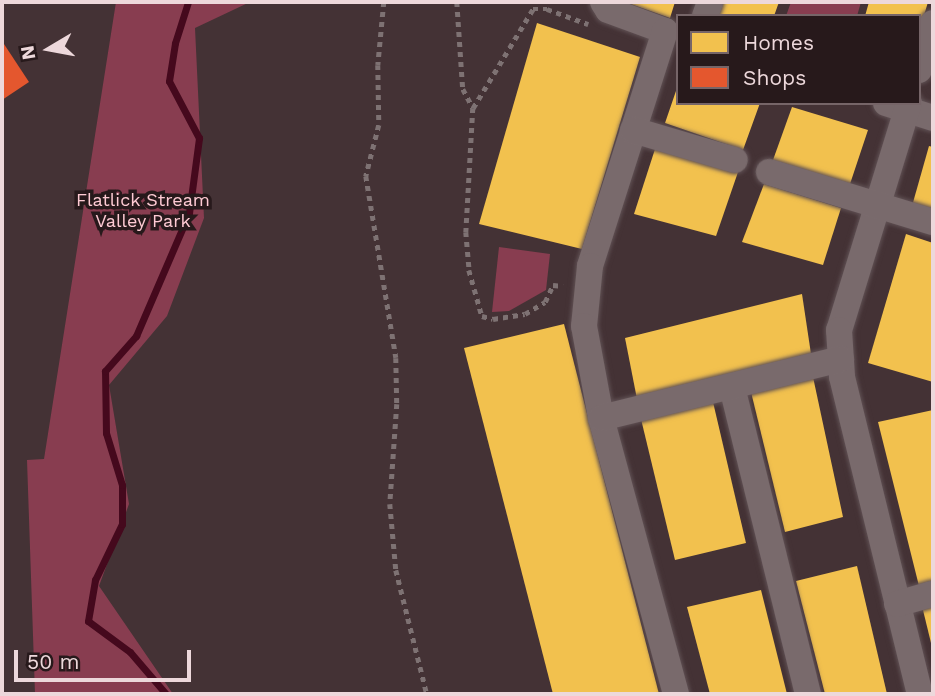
<!DOCTYPE html>
<style>
body{margin:0}
#map{position:relative;width:935px;height:696px;overflow:hidden;background:#443235;font-family:"Work Sans",sans-serif}
div>[style]{position:absolute}
.green>*{inset:0;background:#883d50}
.homes>*{inset:0;background:#f2c14e}
.shops>*{inset:0;background:#e4572e}
.stream>*{height:7px;margin:-3.5px;padding:0 3.5px;transform-origin:3.5px;border-radius:3.5px;background:#45091d}
.path>*{height:4.5px;margin-top:-2.25px;transform-origin:0;background:repeating-linear-gradient(90deg,#7e7273 0 5px,transparent 0 10px)}
.roads{filter:drop-shadow(0 0 2px #605154) drop-shadow(0 0 2px #605154)}
.minor>*{height:26px;margin:-13px;padding:0 13px;transform-origin:13px;border-radius:13px;background:#796a6c}
span{translate:-50% -50%;white-space:nowrap;text-align:center;line-height:1.15;-webkit-text-stroke:7px #27191b;paint-order:stroke}
.park-label{font-size:18px;color:#ffcbd4}
.frame{position:absolute;inset:0;border:4px solid #edd8db;pointer-events:none}
.legend{position:absolute;left:676px;top:14px;width:245px;height:91px;box-sizing:border-box;background:#27191b;border:2px solid #766568;margin:0;padding:9px 12px;list-style:none;font-size:21px;color:#edd8db}
.legend li{display:flex;align-items:center;gap:14px;height:35px}
.legend b{width:35px;border:2px solid #766568}
.north{position:absolute;left:14px;top:14px;width:70px;height:70px;-webkit-text-stroke:5px #27191b;paint-order:stroke;rotate:260deg;font-size:19px;font-weight:700;line-height:28px;text-align:center;color:#edd8db}
.north::after{content:'';display:block;margin:auto;width:24px;height:32px;background:#edd8db;clip-path:polygon(50% 0,100% 100%,50% 72%,0 100%)}
.scale{position:absolute;left:14px;top:650px;width:177px;height:32px;box-sizing:border-box;border:4px solid #edd8db;border-top:0;padding-left:9px;font-size:21px;line-height:24px;white-space:nowrap;color:#edd8db;-webkit-text-stroke:5px #27191b;paint-order:stroke}
</style>
<div id="map">
<div class="green">
<div style="clip-path:polygon(116px 2px,250px 2px,195px 28px,204px 218px,167px 316px,109px 385px,129px 504px,99px 586px,173px 694px,35px 694px,27px 460px,44px 459px)"></div>
<div style="clip-path:polygon(791px 2px,861px 2px,857px 16px,786px 16px)"></div>
<div style="clip-path:polygon(499px 247px,550px 254px,546px 290px,509px 311px,492px 312px)"></div>
</div>
<div class="homes">
<div style="clip-path:polygon(625px 2px,675px 2px,670px 18px)"></div>
<div style="clip-path:polygon(718px 2px,779px 2px,774px 16px,713px 16px)"></div>
<div style="clip-path:polygon(869px 2px,928px 2px,920px 29px,919px 16px,865px 16px)"></div>
<div style="clip-path:polygon(537px 23px,640px 57px,582px 249px,479px 224px)"></div>
<div style="clip-path:polygon(677px 88px,678px 103px,760px 103px,743px 150px,665px 123px)"></div>
<div style="clip-path:polygon(792px 107px,868px 130px,849px 187px,773px 160px)"></div>
<div style="clip-path:polygon(656px 146px,738px 172px,716px 236px,634px 214px)"></div>
<div style="clip-path:polygon(929px 146px,933px 147px,933px 213px,912px 206px)"></div>
<div style="clip-path:polygon(764px 184px,841px 208px,823px 265px,742px 242px)"></div>
<div style="clip-path:polygon(906px 234px,933px 243px,933px 382px,868px 363px)"></div>
<div style="clip-path:polygon(802px 294px,811px 354px,637px 399px,625px 338px)"></div>
<div style="clip-path:polygon(564px 324px,659px 694px,553px 694px,464px 348px)"></div>
<div style="clip-path:polygon(813px 377px,843px 517px,785px 532px,751px 392px)"></div>
<div style="clip-path:polygon(713px 402px,746px 543px,675px 560px,641px 419px)"></div>
<div style="clip-path:polygon(933px 410px,933px 587px,920px 590px,878px 422px)"></div>
<div style="clip-path:polygon(857px 566px,887px 694px,825px 694px,796px 581px)"></div>
<div style="clip-path:polygon(761px 590px,787px 694px,710px 694px,687px 607px)"></div>
<div style="clip-path:polygon(933px 603px,933px 647px,932px 647px,922px 606px)"></div>
</div>
<div class="shops">
<div style="clip-path:polygon(2px 41px,29px 82px,2px 100px)"></div>
</div>
<div class="stream">
<div style="left:166px;top:694px;width:55px;rotate:-130.6deg"></div>
<div style="left:130px;top:652px;width:52px;rotate:-143.6deg"></div>
<div style="left:88px;top:621px;width:42px;rotate:-80.3deg"></div>
<div style="left:95px;top:580px;width:62px;rotate:-64.3deg"></div>
<div style="left:122px;top:524px;width:39px;rotate:-90deg"></div>
<div style="left:122px;top:485px;width:54px;rotate:-107.1deg"></div>
<div style="left:106px;top:433px;width:62px;rotate:-90.9deg"></div>
<div style="left:105px;top:371px;width:47px;rotate:-48.5deg"></div>
<div style="left:136px;top:336px;width:134px;rotate:-66.7deg"></div>
<div style="left:189px;top:213px;width:76px;rotate:-82.4deg"></div>
<div style="left:199px;top:138px;width:64px;rotate:-117.8deg"></div>
<div style="left:169px;top:81px;width:38px;rotate:-81deg"></div>
<div style="left:175px;top:43px;width:43px;rotate:-72.4deg"></div>
</div>
<div class="path">
<div style="left:384px;top:2px;width:63px;rotate:95.4deg"></div>
<div style="left:378px;top:65px;width:60px;rotate:89deg"></div>
<div style="left:379px;top:125px;width:53px;rotate:104.3deg"></div>
<div style="left:366px;top:176px;width:184px;rotate:80.6deg"></div>
<div style="left:396px;top:358px;width:46px;rotate:88.8deg"></div>
<div style="left:397px;top:404px;width:100px;rotate:94deg"></div>
<div style="left:390px;top:504px;width:66px;rotate:84.8deg"></div>
<div style="left:396px;top:570px;width:128px;rotate:76deg"></div>
<div style="left:457px;top:2px;width:87px;rotate:86.1deg"></div>
<div style="left:463px;top:89px;width:21px;rotate:62deg"></div>
<div style="left:473px;top:108px;width:116px;rotate:-58.8deg"></div>
<div style="left:533px;top:9px;width:14px"></div>
<div style="left:547px;top:9px;width:44px;rotate:20.1deg"></div>
<div style="left:473px;top:108px;width:124px;rotate:93.2deg"></div>
<div style="left:466px;top:232px;width:38px;rotate:85deg"></div>
<div style="left:469px;top:270px;width:48px;rotate:74.2deg"></div>
<div style="left:482px;top:316px;width:11px;rotate:15deg"></div>
<div style="left:493px;top:319px;width:32px;rotate:-9deg"></div>
<div style="left:525px;top:314px;width:23px;rotate:-31deg"></div>
<div style="left:545px;top:302px;width:19px;rotate:-65deg"></div>
<div style="left:553px;top:285px;width:10px;rotate:6deg"></div>
</div>
<div class="roads">
<div class="minor">
<div style="left:603px;top:2px;width:9px;rotate:58deg"></div>
<div style="left:608px;top:10px;width:61px;rotate:20.2deg"></div>
<div style="left:665px;top:31px;width:247px;rotate:107.7deg"></div>
<div style="left:590px;top:266px;width:60px;rotate:95.7deg"></div>
<div style="left:584px;top:326px;width:94px;rotate:79.5deg"></div>
<div style="left:601px;top:418px;width:286px;rotate:74.8deg"></div>
<div style="left:705px;top:16px;width:15px;rotate:-70deg"></div>
<div style="left:919px;top:70px;width:49px;rotate:-73.4deg"></div>
<div style="left:886px;top:103px;width:49px;rotate:17.7deg"></div>
<div style="left:909px;top:103px;width:238px;rotate:107.1deg"></div>
<div style="left:839px;top:330px;width:47px;rotate:86.3deg"></div>
<div style="left:842px;top:377px;width:326px;rotate:76.2deg"></div>
<div style="left:633px;top:130px;width:106px;rotate:16.4deg"></div>
<div style="left:769px;top:172px;width:171px;rotate:17deg"></div>
<div style="left:732px;top:387px;width:316px;rotate:76.1deg"></div>
<div style="left:601px;top:418px;width:247px;rotate:-13.8deg"></div>
<div style="left:897px;top:604px;width:37px;rotate:-16deg"></div>
</div>
</div>
<div class="park-label">
<span style="left:143px;top:211px">Flatlick Stream<br>Valley Park</span>
</div>
<div class="frame"></div>
<ul class="legend">
<li><b style="height:19px;background:#f2c14e"></b>Homes</li>
<li><b style="height:19px;background:#e4572e"></b>Shops</li>
</ul>
<div class="north">N</div>
<div class="scale">50 m</div>
</div>
